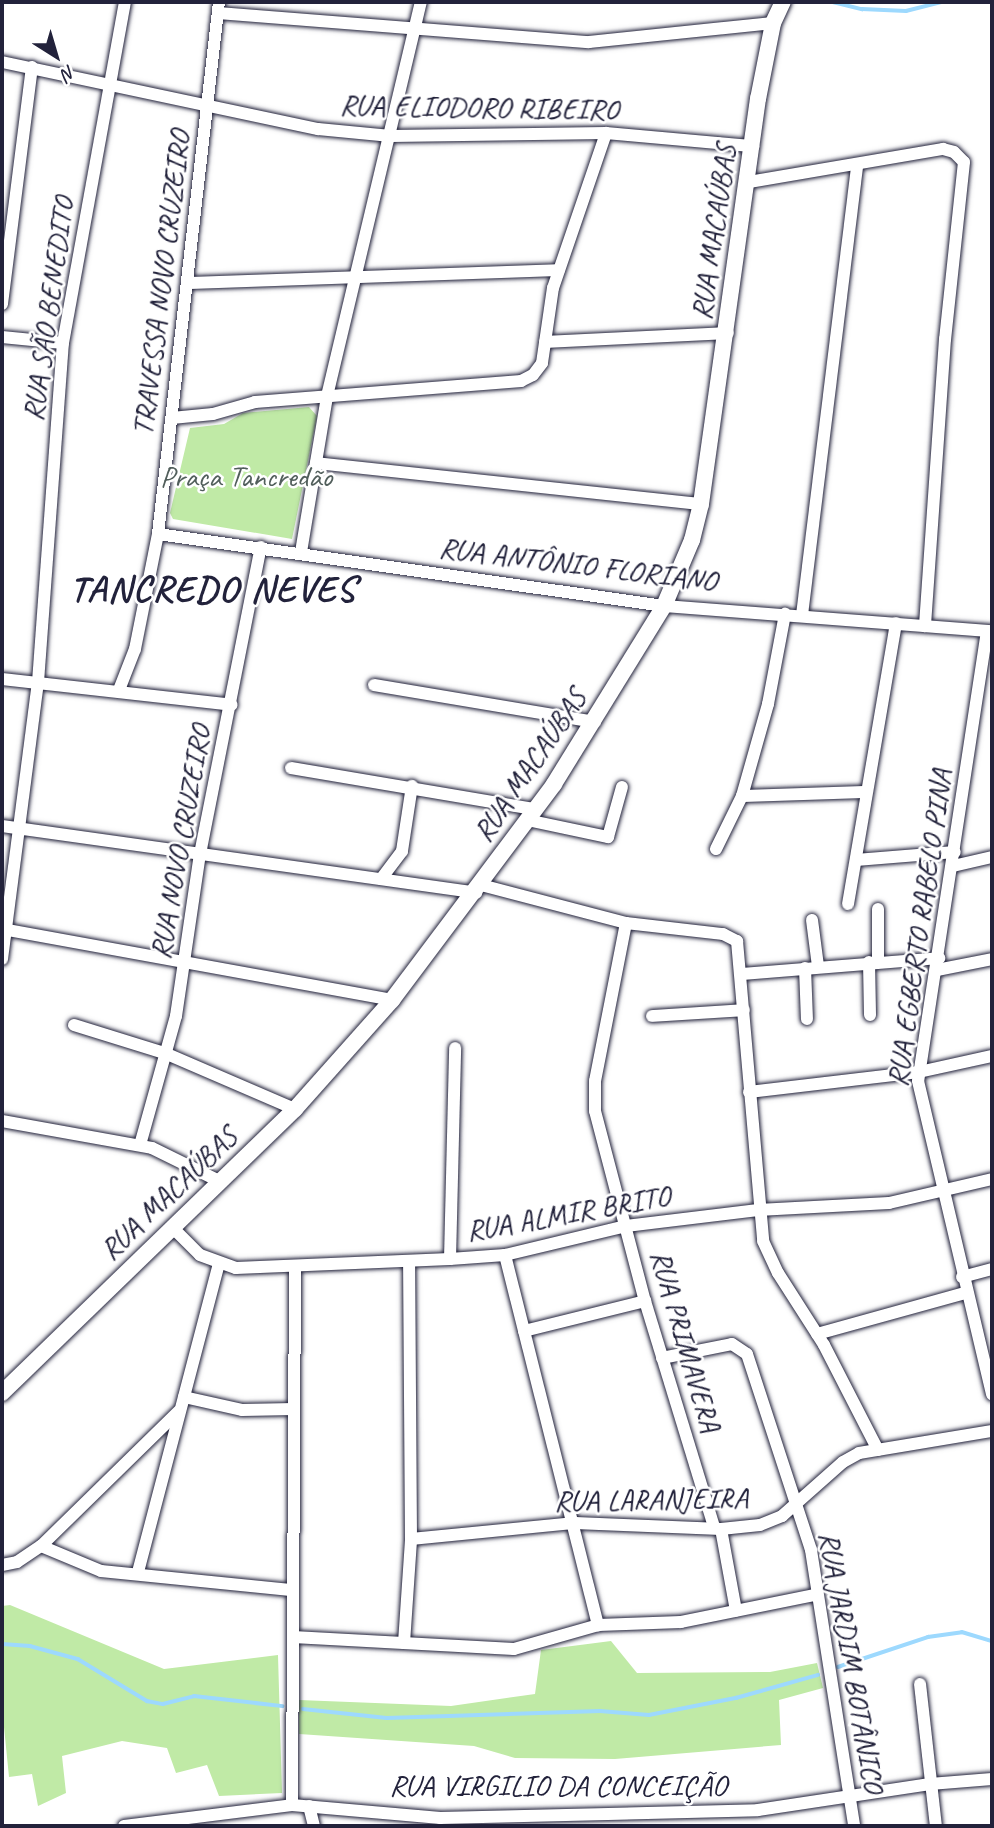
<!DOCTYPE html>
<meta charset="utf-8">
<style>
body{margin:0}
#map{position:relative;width:994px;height:1828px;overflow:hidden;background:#fff;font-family:Caveat,sans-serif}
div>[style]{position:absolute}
.green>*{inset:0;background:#c0eaa6}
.stream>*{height:3.5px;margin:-1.75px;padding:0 1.75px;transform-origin:1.75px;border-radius:1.75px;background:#9dd9fe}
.roads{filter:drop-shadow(0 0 2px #22223b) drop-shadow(0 0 2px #22223b)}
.minor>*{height:12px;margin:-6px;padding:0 6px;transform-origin:6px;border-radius:6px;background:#fff}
.tertiary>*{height:16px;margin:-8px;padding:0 8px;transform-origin:8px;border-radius:8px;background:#fff}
span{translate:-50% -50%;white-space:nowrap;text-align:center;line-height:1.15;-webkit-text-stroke:5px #fff;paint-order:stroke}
.street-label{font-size:30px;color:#22223b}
.park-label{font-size:30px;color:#515e5b}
.district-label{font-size:37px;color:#22223b;font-weight:700;letter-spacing:2px}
.frame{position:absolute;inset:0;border:4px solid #22223b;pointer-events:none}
.north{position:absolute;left:21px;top:21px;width:70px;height:70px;-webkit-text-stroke:5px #fff;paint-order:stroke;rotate:143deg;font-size:19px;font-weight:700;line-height:28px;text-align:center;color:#22223b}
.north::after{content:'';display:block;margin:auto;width:24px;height:32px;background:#22223b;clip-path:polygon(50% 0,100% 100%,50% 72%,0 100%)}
</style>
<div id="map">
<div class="green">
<div style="clip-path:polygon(309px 407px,317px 416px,292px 539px,173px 519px,170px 513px,190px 428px,224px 424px,243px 413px)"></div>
<div style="clip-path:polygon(10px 1605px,164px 1669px,278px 1655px,282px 1793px,219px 1796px,207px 1765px,176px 1773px,167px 1748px,122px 1741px,62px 1756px,66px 1793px,38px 1806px,32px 1774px,9px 1777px,2px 1707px,2px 1606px)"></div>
<div style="clip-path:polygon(611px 1641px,637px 1673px,770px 1672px,817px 1663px,823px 1688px,779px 1700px,781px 1745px,615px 1759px,515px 1758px,474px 1746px,299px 1734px,299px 1700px,451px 1706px,535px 1694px,541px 1650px)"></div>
</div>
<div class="stream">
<div style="left:833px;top:2px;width:30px;rotate:14deg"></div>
<div style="left:862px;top:9px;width:44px;rotate:2.6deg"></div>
<div style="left:906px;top:11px;width:38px;rotate:-14deg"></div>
<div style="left:2px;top:1644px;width:28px;rotate:4deg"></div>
<div style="left:30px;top:1646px;width:50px;rotate:15.2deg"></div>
<div style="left:78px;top:1659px;width:81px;rotate:31.3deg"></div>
<div style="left:147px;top:1701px;width:16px;rotate:11deg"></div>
<div style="left:163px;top:1704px;width:32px;rotate:-14deg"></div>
<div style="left:194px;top:1696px;width:89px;rotate:6.5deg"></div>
<div style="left:838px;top:1667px;width:95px;rotate:-18.4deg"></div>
<div style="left:928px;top:1637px;width:34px;rotate:-8deg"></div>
<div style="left:962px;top:1632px;width:31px;rotate:17deg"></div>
<div style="left:303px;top:1709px;width:84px;rotate:6.1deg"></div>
<div style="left:387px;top:1718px;width:213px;rotate:-1.9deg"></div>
<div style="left:600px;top:1711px;width:49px;rotate:4.7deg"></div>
<div style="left:649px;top:1715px;width:89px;rotate:-11.1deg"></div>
<div style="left:736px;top:1698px;width:85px;rotate:-15.7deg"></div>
</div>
<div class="roads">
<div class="minor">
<div style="left:218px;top:13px;width:372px;rotate:4.5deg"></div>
<div style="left:589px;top:42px;width:185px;rotate:-5.9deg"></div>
<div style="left:2px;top:62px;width:323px;rotate:12deg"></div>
<div style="left:318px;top:129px;width:73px;rotate:5.5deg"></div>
<div style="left:391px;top:136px;width:215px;rotate:-0.8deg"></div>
<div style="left:606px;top:133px;width:148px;rotate:5.1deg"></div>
<div style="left:749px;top:182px;width:197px;rotate:-9.7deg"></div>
<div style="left:943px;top:149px;width:11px;rotate:15deg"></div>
<div style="left:954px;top:152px;width:14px;rotate:45deg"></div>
<div style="left:964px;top:162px;width:178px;rotate:96.1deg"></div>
<div style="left:945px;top:339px;width:288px;rotate:94deg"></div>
<div style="left:189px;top:283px;width:370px;rotate:-2deg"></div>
<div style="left:2px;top:304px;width:239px;rotate:-82.8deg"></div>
<div style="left:2px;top:337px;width:61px;rotate:5.6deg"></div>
<div style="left:545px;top:342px;width:183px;rotate:-2.8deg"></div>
<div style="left:172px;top:418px;width:41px;rotate:-5.6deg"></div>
<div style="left:213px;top:414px;width:44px;rotate:-15.9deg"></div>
<div style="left:255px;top:402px;width:267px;rotate:-4.5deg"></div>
<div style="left:521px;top:381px;width:13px;rotate:-27deg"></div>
<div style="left:533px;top:375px;width:15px;rotate:-53deg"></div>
<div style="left:542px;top:363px;width:76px;rotate:-81.7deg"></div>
<div style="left:553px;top:288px;width:164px;rotate:-71.1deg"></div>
<div style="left:316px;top:463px;width:387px;rotate:6.1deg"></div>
<div style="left:158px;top:534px;width:511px;rotate:8.1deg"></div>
<div style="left:664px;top:606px;width:329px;rotate:4.4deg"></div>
<div style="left:301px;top:552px;width:158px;rotate:-80.5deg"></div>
<div style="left:327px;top:396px;width:405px;rotate:-76.6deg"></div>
<div style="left:802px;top:615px;width:454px;rotate:-83deg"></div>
<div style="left:987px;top:631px;width:455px;rotate:98.7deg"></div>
<div style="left:918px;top:1081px;width:322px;rotate:76.7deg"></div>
<div style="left:2px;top:679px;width:231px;rotate:6.4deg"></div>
<div style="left:374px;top:685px;width:224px;rotate:9.5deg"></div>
<div style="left:119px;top:690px;width:44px;rotate:-68.7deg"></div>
<div style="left:135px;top:649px;width:117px;rotate:-78.7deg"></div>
<div style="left:158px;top:534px;width:535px;rotate:-83.46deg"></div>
<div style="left:291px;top:768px;width:246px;rotate:9.6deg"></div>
<div style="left:742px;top:796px;width:123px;rotate:-1.9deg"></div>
<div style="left:527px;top:820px;width:83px;rotate:11.9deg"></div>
<div style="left:608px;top:837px;width:52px;rotate:-74.4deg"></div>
<div style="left:2px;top:826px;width:479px;rotate:8deg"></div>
<div style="left:716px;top:849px;width:59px;rotate:-63.9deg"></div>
<div style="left:742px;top:796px;width:96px;rotate:-74.2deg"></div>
<div style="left:768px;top:704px;width:92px;rotate:-79.3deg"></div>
<div style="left:856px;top:860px;width:99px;rotate:-4.6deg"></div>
<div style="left:953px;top:866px;width:40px;rotate:-13deg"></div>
<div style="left:381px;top:879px;width:35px;rotate:-53deg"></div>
<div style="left:402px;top:851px;width:66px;rotate:-81.3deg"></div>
<div style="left:481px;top:885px;width:150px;rotate:14.7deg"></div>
<div style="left:626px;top:923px;width:98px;rotate:6.5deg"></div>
<div style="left:723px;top:934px;width:16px;rotate:27deg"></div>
<div style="left:737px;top:941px;width:301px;rotate:85deg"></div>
<div style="left:763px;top:1241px;width:35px;rotate:65deg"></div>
<div style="left:778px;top:1273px;width:85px;rotate:57.4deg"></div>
<div style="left:824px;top:1345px;width:118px;rotate:62.8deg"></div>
<div style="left:848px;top:904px;width:285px;rotate:-80.3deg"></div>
<div style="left:812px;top:920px;width:46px;rotate:82.6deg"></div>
<div style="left:626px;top:923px;width:161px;rotate:101.1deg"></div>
<div style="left:595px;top:1081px;width:30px;rotate:90deg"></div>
<div style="left:595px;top:1111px;width:196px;rotate:75.3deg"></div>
<div style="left:645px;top:1301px;width:236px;rotate:73deg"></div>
<div style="left:2px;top:929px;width:396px;rotate:10.3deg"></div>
<div style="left:2px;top:959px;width:279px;rotate:-82.6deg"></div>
<div style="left:38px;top:682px;width:340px;rotate:-85.8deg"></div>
<div style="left:63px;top:343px;width:347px;rotate:-79.7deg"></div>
<div style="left:869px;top:962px;width:53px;rotate:88.9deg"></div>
<div style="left:878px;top:962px;width:53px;rotate:-90deg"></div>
<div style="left:805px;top:968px;width:51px;rotate:87.8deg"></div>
<div style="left:937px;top:970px;width:56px;rotate:-11.3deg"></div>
<div style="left:742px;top:974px;width:198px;rotate:-4.6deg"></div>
<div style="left:652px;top:1016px;width:92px;rotate:-3.7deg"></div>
<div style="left:74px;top:1025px;width:97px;rotate:17.3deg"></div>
<div style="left:167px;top:1054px;width:139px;rotate:23.3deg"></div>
<div style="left:749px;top:1092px;width:171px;rotate:-6.7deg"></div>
<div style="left:919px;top:1072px;width:75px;rotate:-12.4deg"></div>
<div style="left:2px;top:1121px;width:152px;rotate:10.2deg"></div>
<div style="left:152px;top:1148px;width:77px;rotate:26.2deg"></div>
<div style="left:140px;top:1145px;width:134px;rotate:-74.4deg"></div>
<div style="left:176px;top:1016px;width:164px;rotate:-81.6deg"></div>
<div style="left:200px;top:854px;width:313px;rotate:-78.8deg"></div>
<div style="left:173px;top:1228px;width:38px;rotate:45deg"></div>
<div style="left:200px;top:1255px;width:38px;rotate:20deg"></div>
<div style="left:236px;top:1268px;width:214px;rotate:-2.4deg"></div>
<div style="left:450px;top:1259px;width:55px;rotate:-4.2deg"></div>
<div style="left:505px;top:1255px;width:124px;rotate:-13.5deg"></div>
<div style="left:626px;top:1226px;width:133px;rotate:-6.9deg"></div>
<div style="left:758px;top:1210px;width:131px;rotate:-3.1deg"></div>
<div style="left:889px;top:1203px;width:106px;rotate:-13.1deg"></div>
<div style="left:505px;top:1255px;width:382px;rotate:75.9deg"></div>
<div style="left:450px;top:1259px;width:211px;rotate:-88.6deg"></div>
<div style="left:962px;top:1277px;width:31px;rotate:-15deg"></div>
<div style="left:524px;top:1331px;width:125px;rotate:-13.9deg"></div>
<div style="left:817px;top:1334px;width:154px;rotate:-15.5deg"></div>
<div style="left:662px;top:1358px;width:71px;rotate:-11.3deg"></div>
<div style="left:732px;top:1344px;width:18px;rotate:34deg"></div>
<div style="left:747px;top:1354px;width:206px;rotate:71.9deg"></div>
<div style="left:811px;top:1550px;width:279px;rotate:81.1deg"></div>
<div style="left:184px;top:1397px;width:59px;rotate:12.6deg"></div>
<div style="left:242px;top:1410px;width:52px;rotate:-1.1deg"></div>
<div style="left:721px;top:1529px;width:83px;rotate:79.6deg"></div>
<div style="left:411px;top:1539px;width:165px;rotate:-5.6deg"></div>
<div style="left:575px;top:1523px;width:146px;rotate:2.4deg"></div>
<div style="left:721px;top:1529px;width:39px;rotate:-6deg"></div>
<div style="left:760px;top:1525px;width:24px;rotate:-22deg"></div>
<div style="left:782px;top:1516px;width:81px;rotate:-41.5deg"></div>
<div style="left:843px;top:1462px;width:18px;rotate:-29deg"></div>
<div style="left:859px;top:1453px;width:135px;rotate:-9.4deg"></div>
<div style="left:41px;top:1546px;width:65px;rotate:22.6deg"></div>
<div style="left:101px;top:1571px;width:193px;rotate:5.7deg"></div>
<div style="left:2px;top:1565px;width:15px;rotate:-11deg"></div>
<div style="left:17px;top:1562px;width:29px;rotate:-34deg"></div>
<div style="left:41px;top:1546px;width:193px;rotate:-44.4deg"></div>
<div style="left:138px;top:1572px;width:318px;rotate:-75.3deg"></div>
<div style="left:293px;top:1637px;width:221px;rotate:3.1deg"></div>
<div style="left:514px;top:1649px;width:87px;rotate:-15.9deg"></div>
<div style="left:598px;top:1625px;width:83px;rotate:-2.1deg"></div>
<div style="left:681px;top:1622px;width:137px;rotate:-11.4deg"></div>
<div style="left:404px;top:1643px;width:104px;rotate:-86.1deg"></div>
<div style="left:411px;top:1539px;width:278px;rotate:-90.4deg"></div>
<div style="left:920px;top:1684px;width:143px;rotate:83.6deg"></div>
<div style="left:292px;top:1805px;width:538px;rotate:-89.68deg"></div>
<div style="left:309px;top:1806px;width:21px;rotate:76deg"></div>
<div style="left:124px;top:1826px;width:169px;rotate:-7.1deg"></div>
<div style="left:292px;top:1805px;width:149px;rotate:5deg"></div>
<div style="left:440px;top:1818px;width:318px;rotate:-1.4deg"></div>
<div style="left:758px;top:1810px;width:174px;rotate:-8.6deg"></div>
<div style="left:930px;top:1784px;width:62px;rotate:-4.6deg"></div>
</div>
<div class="tertiary">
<div style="left:2px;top:1393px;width:408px;rotate:-44.1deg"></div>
<div style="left:295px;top:1109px;width:146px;rotate:-48.3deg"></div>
<div style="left:392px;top:1000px;width:270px;rotate:-53.1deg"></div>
<div style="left:554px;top:784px;width:209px;rotate:-58.3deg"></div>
<div style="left:664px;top:606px;width:72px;rotate:-67deg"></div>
<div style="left:692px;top:540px;width:37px;rotate:-76deg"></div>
<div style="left:701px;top:504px;width:409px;rotate:-82deg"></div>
<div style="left:758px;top:99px;width:77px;rotate:-78.8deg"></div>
<div style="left:773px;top:23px;width:23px;rotate:-65deg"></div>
</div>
</div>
<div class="street-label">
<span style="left:479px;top:107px;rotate:1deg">RUA ELIODORO RIBEIRO</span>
<span style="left:713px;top:232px;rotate:-82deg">RUA MACAÚBAS</span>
<span style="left:161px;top:283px;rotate:-83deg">TRAVESSA NOVO CRUZEIRO</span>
<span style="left:48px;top:309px;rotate:-82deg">RUA SÃO BENEDITO</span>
<span style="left:578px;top:564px;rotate:7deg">RUA ANTÔNIO FLORIANO</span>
<span style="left:529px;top:765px;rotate:-56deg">RUA MACAÚBAS</span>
<span style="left:180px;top:842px;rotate:-80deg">RUA NOVO CRUZEIRO</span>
<span style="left:919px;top:928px;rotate:-82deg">RUA EGBERTO RABELO PINA</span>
<span style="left:168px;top:1193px;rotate:-44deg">RUA MACAÚBAS</span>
<span style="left:568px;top:1213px;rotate:-10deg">RUA ALMIR BRITO</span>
<span style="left:686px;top:1341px;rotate:74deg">RUA PRIMAVERA</span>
<span style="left:651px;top:1499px;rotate:-1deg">RUA LARANJEIRA</span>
<span style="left:852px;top:1662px;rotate:80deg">RUA JARDIM BOTÂNICO</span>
<span style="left:558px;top:1785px">RUA VIRGILIO DA CONCEIÇÃO</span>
</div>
<div class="park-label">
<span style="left:246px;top:476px">Praça Tancredão</span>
</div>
<div class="district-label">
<span style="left:213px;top:589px">TANCREDO NEVES</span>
</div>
<div class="frame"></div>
<div class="north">N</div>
</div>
